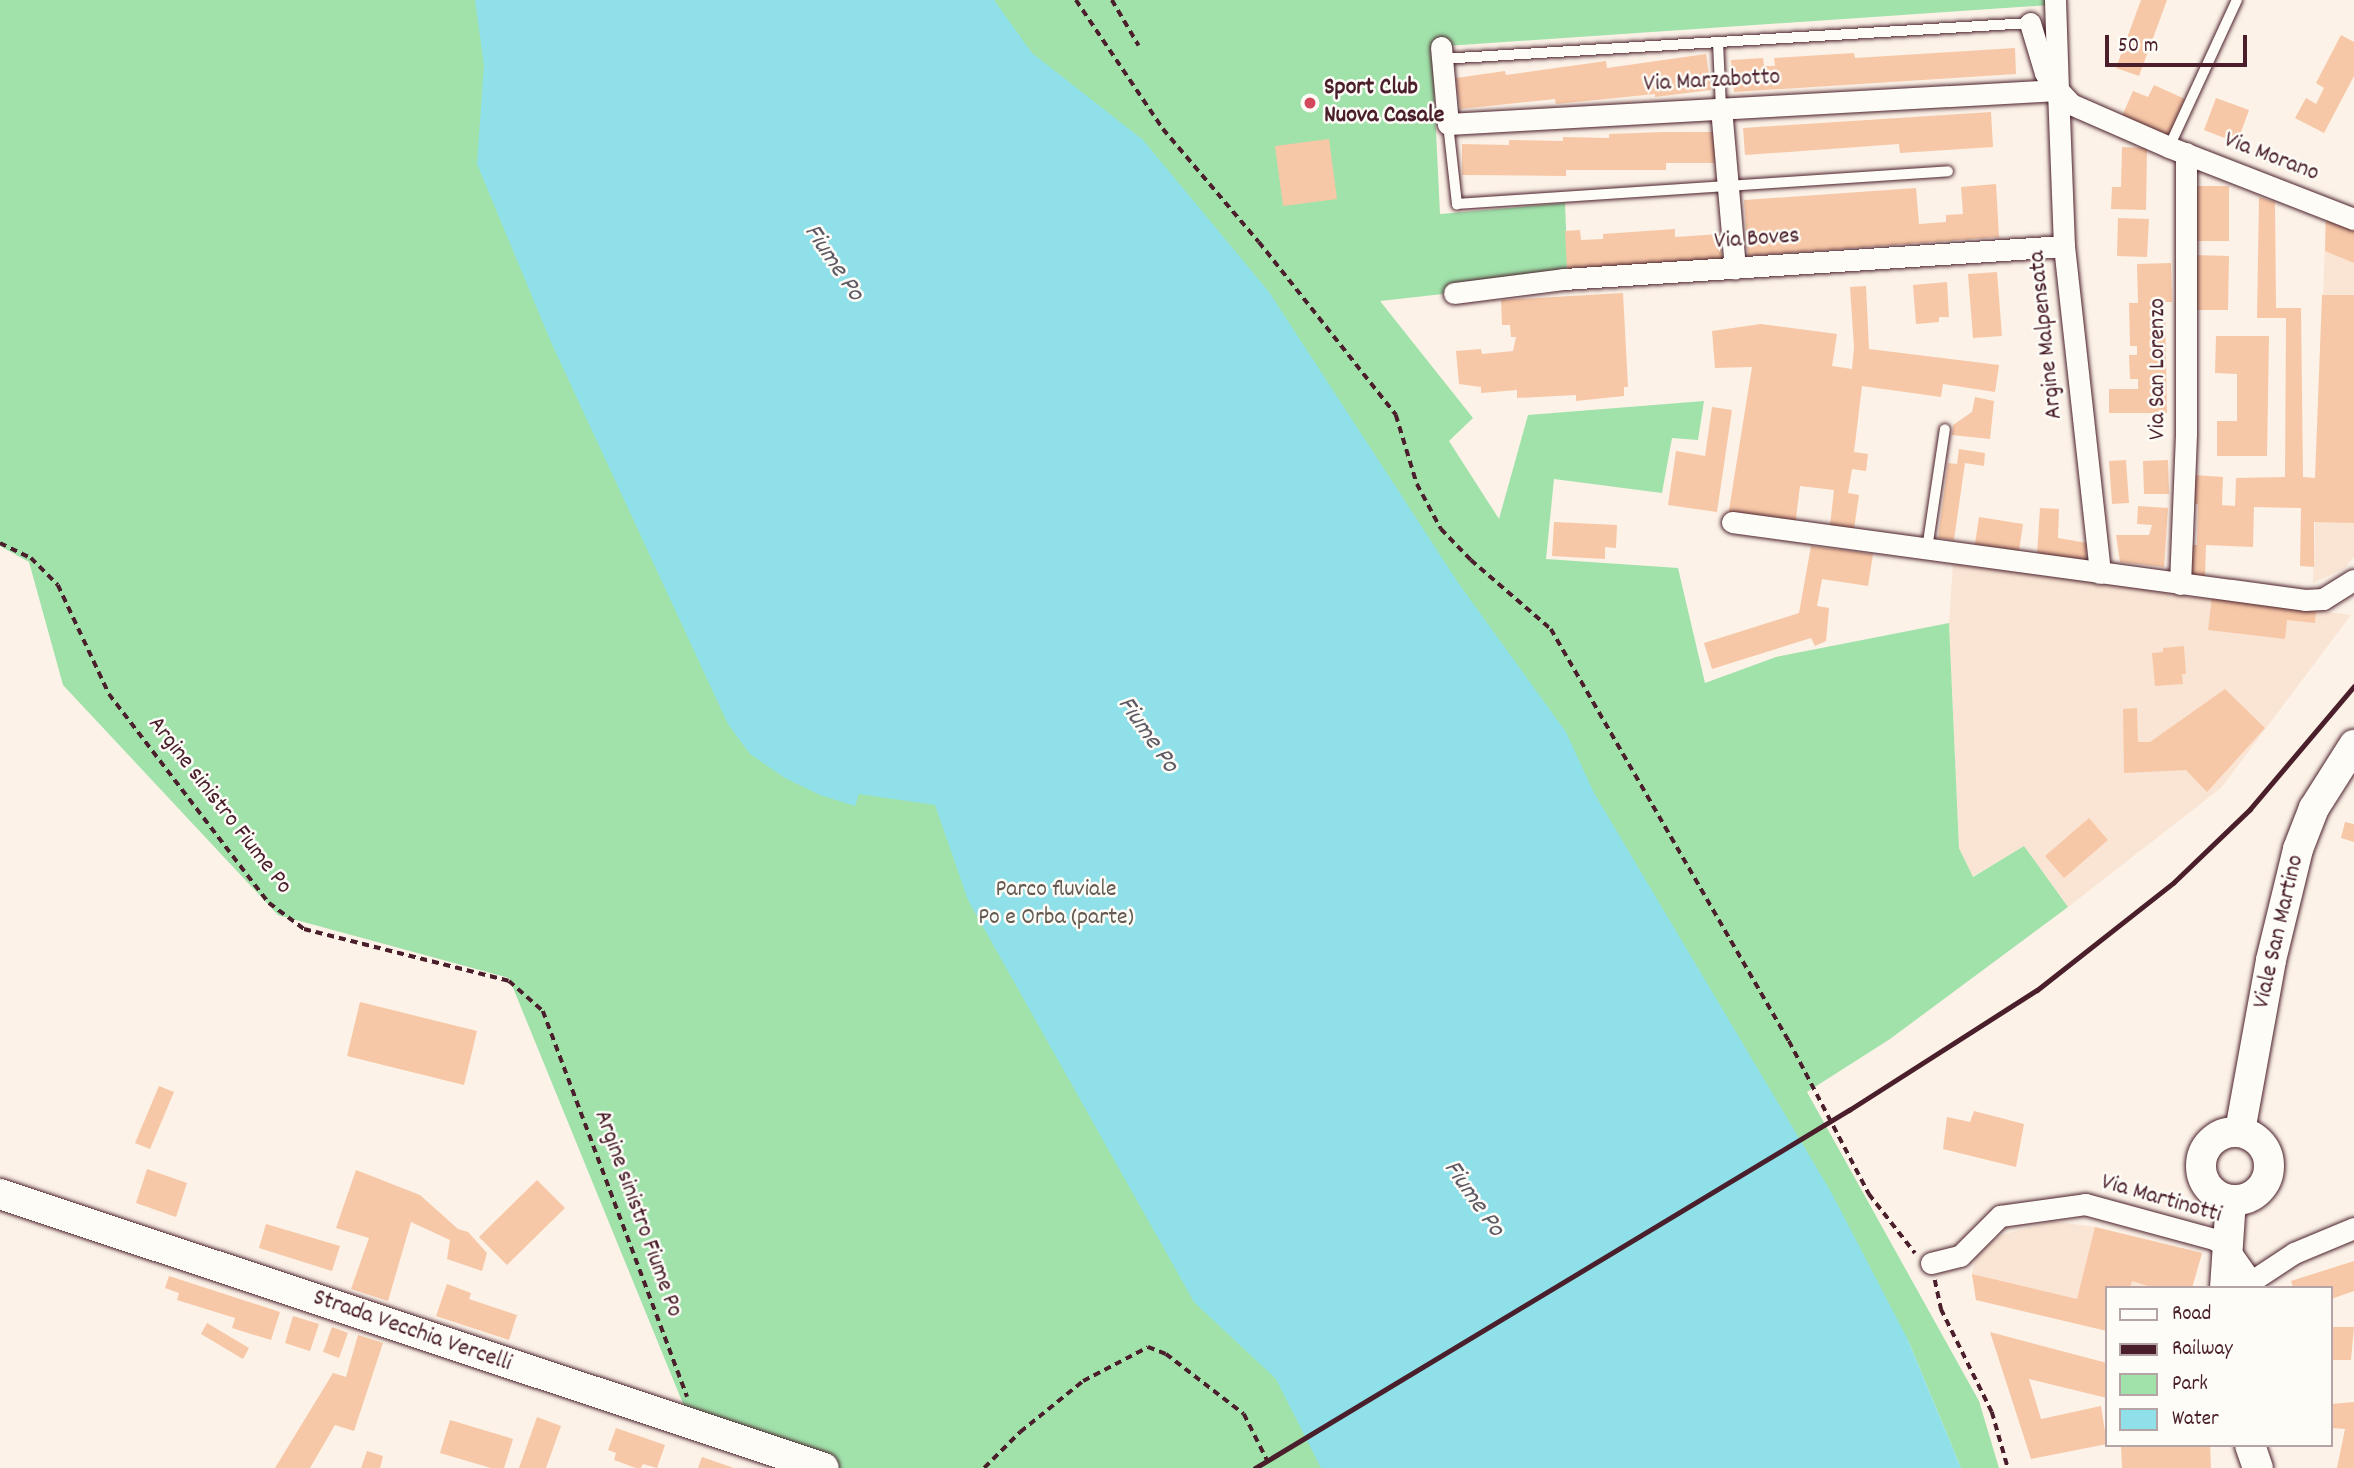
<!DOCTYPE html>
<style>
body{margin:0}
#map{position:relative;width:2354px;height:1468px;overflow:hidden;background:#fcf2e7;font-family:Dekko,sans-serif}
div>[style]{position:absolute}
.built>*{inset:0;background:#fae5d4}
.green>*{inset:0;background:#a1e2ab}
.water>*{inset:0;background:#8fe0e9}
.building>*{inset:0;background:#f7c8a7}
.path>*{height:3.5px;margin-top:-1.75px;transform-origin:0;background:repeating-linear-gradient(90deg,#4a1f2b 0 7px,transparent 0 12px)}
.roads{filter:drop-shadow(0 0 2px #4a1f2b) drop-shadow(0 0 2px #4a1f2b)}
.lane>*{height:10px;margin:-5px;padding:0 5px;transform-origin:5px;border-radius:5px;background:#fdfcf7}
.street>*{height:21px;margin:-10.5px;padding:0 10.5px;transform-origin:10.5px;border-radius:10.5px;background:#fdfcf7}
.secondary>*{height:30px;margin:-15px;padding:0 15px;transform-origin:15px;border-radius:15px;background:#fdfcf7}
.secondary>.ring{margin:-15px;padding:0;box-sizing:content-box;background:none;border:30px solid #fdfcf7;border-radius:50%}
.rail>*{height:5px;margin:-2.5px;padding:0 2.5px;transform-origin:2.5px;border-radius:2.5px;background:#4a1f2b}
.dots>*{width:19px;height:19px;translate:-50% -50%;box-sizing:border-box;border:4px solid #fdfcf7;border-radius:50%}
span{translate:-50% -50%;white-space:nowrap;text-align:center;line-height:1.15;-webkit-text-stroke:5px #fdfcf7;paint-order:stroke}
.street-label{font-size:24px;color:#4a1f2b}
.poi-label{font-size:24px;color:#4a1f2b;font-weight:700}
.left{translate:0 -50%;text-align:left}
.park-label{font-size:24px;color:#645a51}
.water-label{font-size:26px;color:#5f5964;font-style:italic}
.legend{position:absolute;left:2105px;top:1286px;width:228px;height:161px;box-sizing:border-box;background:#fdfcf7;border:2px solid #b5a4a5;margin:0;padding:9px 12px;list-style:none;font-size:21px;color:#4a1f2b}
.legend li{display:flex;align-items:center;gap:14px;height:35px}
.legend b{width:35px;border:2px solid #b5a4a5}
.scale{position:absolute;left:2105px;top:35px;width:142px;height:32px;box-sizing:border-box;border:4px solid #4a1f2b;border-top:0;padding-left:9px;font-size:21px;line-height:24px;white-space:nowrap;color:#4a1f2b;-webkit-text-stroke:5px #fdfcf7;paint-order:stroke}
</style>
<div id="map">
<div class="built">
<div style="clip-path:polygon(2326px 214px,2354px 226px,2354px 556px,2345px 568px,2313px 583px)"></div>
<div style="clip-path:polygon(1953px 563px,2351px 615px,2221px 788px,2068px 907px,2024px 846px,1972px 877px,1959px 847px,1949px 624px)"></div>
<div style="clip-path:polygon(2052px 1221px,2095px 1227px,2202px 1253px,2192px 1288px,2107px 1288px,2107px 1331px,1976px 1300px,1972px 1274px,1977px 1250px,2002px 1235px)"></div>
</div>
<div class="green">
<div style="clip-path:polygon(0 0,2052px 0,2050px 5px,1432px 47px,1440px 214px,1565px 203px,1568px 280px,1380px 301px,1473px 418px,1449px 441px,1499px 519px,1528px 415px,1704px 401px,1698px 440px,1672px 438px,1662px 493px,1554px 479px,1546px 559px,1678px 568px,1705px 683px,1776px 657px,1949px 623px,1959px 848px,1973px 877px,2024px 846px,2068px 907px,1890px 1039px,1807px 1092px,1979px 1401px,1999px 1468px,1961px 1468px,1908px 1340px,1321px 1468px,824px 1468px,686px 1411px,509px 978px,278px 915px,63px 685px,29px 562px,0 546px)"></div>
</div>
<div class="water">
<div style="clip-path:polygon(475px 0,994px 0,1032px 53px,1143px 140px,1269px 292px,1459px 584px,1566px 732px,1594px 793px,1831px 1192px,1908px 1340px,1961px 1468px,1321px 1468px,1276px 1379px,1194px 1302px,968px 900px,935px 805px,859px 794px,855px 806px,820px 795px,785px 778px,750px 754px,728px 724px,551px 342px,477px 164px,484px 65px)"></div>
</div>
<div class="building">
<div style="clip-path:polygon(2141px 0,2167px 0,2139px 76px,2116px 68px)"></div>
<div style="clip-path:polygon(2341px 35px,2354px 42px,2354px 76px,2324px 133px,2295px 118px,2306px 98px,2316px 104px,2324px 88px,2316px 83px)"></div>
<div style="clip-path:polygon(2015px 48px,2016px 74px,1734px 92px,1731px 60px,1763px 58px,1764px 66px,1775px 66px,1774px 58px,1854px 53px,1855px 58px)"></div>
<div style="clip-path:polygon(1706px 54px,1711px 90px,1655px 97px,1655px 94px,1556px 104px,1555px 99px,1460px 109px,1456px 78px,1505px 71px,1506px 75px,1606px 61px,1607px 68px)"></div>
<div style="clip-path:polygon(2154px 85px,2185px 99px,2169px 137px,2122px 116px,2133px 91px,2148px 97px)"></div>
<div style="clip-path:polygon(2216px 98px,2249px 110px,2237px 143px,2204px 130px)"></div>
<div style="clip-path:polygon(1991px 112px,1993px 147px,1900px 153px,1899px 144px,1745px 155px,1743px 128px)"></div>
<div style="clip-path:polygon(1663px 132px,1715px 132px,1715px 163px,1666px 163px,1666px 170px,1566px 170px,1566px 176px,1462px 175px,1462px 144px,1509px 145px,1509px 140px,1563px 141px,1563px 137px,1609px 138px,1609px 134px)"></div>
<div style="clip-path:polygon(1329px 139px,1337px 199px,1283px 206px,1275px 146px)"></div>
<div style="clip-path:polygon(2122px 147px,2147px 148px,2146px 210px,2111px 209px,2112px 187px,2121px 187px)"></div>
<div style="clip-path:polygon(1996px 184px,1999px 237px,1748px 256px,1744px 200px,1916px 188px,1919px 224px,1946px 222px,1946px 215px,1963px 214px,1961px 187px)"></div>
<div style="clip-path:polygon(2195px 186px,2229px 186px,2229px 241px,2195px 241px)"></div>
<div style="clip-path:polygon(2259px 197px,2275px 202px,2276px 308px,2301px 308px,2303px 477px,2315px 478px,2322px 295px,2354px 295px,2354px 523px,2314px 522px,2314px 567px,2300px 566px,2301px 508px,2254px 507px,2253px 547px,2206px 545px,2205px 578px,2191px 575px,2191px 545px,2197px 545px,2198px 504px,2192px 504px,2194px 475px,2223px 477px,2222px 505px,2235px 506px,2236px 478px,2285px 477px,2286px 318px,2257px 318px)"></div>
<div style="clip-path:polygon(2326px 214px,2354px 226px,2354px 263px,2325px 251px)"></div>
<div style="clip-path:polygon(2118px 218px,2149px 219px,2147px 257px,2117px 256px)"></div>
<div style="clip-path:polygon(1675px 229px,1675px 237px,1720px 234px,1722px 259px,1567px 269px,1565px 231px,1580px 230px,1581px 240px,1603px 239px,1603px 234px)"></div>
<div style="clip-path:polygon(2195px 255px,2229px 256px,2228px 310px,2194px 310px)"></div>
<div style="clip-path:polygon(2171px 263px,2172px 302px,2165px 302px,2167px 413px,2109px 413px,2109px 389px,2138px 389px,2138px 379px,2130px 379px,2129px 355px,2137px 355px,2137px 346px,2130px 346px,2129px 303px,2138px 303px,2137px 264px)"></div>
<div style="clip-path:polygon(1997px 272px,2002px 336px,1973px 338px,1968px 274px)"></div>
<div style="clip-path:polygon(1947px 282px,1949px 317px,1939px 317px,1939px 322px,1916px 324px,1913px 285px)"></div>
<div style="clip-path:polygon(1866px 286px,1869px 349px,1999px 365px,1995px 392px,1943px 384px,1941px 397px,1862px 386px,1854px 452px,1868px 454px,1866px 471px,1852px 469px,1848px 493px,1859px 495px,1854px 529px,1830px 526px,1834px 490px,1800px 486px,1795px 526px,1728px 516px,1752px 367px,1715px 368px,1712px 331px,1761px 324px,1837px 334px,1832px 366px,1852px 369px,1854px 347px,1850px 287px)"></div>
<div style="clip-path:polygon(1623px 293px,1628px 387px,1624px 387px,1624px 396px,1576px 401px,1576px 395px,1517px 398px,1517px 390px,1481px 393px,1481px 387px,1459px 384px,1456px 351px,1481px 349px,1482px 354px,1513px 351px,1516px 337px,1511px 337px,1510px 325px,1502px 325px,1501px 300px)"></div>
<div style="clip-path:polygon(2216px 336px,2269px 336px,2267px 456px,2217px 456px,2217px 421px,2237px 421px,2237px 374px,2215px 373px)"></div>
<div style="clip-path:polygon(1975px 397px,1994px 401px,1990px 439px,1952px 435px,1953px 425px,1972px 412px)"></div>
<div style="clip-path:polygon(1712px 407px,1732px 410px,1717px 512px,1668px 505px,1676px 451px,1705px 456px)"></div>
<div style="clip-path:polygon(1959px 449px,1985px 453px,1984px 466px,1965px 463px,1954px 540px,1938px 538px,1948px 463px,1957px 464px)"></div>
<div style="clip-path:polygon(2126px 460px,2129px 503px,2112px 504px,2109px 461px)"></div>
<div style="clip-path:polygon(2168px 460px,2169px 494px,2144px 494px,2143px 461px)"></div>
<div style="clip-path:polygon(2138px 506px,2168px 508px,2164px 567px,2120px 562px,2116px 535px,2149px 535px,2152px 525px,2137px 524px)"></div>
<div style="clip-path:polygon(2040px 508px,2059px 509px,2058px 538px,2087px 543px,2086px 562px,2037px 555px)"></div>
<div style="clip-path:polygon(1979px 517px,2023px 524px,2019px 551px,1975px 544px)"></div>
<div style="clip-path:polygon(1554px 522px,1617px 525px,1616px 548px,1605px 547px,1605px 559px,1552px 556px)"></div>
<div style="clip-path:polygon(1811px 546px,1873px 554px,1868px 586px,1822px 579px,1817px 606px,1829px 608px,1826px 641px,1815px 646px,1811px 638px,1712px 669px,1704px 643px,1799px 613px)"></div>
<div style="clip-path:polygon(2212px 597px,2316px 610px,2315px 623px,2287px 620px,2285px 639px,2208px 630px)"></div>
<div style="clip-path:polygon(2184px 646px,2186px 674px,2182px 674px,2183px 684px,2155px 686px,2152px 653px,2163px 652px,2163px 648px)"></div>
<div style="clip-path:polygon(2225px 689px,2265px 728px,2207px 792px,2186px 770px,2124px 773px,2123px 709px,2137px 708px,2138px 742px,2150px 742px)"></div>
<div style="clip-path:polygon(2089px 818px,2108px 840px,2064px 878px,2045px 856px)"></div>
<div style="clip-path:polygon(2345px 822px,2354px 824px,2354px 842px,2341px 838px)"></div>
<div style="clip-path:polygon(360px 1002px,477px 1031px,464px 1085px,347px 1056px)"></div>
<div style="clip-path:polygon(159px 1086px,174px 1092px,150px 1149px,135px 1143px)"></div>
<div style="clip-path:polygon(1974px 1111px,2024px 1124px,2016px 1167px,1943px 1149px,1947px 1117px,1970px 1122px)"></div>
<div style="clip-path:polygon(147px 1169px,187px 1183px,176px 1217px,136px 1203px)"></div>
<div style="clip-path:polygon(356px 1170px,420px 1195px,458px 1229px,468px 1232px,487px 1253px,482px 1271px,447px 1259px,450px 1240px,411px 1222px,388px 1301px,351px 1289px,369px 1238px,336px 1228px)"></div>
<div style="clip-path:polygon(537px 1180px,565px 1208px,507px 1265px,479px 1237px)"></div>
<div style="clip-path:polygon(266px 1224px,340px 1246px,332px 1271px,259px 1248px)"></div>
<div style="clip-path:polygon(2095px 1227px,2202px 1253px,2192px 1288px,2154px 1288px,2132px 1281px,2130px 1288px,2107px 1288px,2107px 1331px,1976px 1300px,1972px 1274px,2077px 1299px)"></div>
<div style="clip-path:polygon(2354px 1261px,2354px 1291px,2331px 1299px,2331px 1288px,2293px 1288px,2291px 1281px)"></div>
<div style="clip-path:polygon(169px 1276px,280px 1312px,271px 1340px,232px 1328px,235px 1318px,177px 1300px,179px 1293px,165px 1288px)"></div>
<div style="clip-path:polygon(447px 1284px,471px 1293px,469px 1299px,517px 1315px,509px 1340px,436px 1316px)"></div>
<div style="clip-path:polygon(293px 1316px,319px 1324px,310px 1351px,285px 1343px)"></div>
<div style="clip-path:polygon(207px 1323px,249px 1348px,243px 1359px,201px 1334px)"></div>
<div style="clip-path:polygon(332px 1327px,348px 1333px,339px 1358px,323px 1352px)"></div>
<div style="clip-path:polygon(2331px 1327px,2354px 1327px,2351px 1360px,2331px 1360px)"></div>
<div style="clip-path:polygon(1990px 1332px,2107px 1363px,2107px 1398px,2029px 1379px,2041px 1419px,2101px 1406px,2107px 1444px,2031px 1459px)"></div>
<div style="clip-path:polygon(358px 1335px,383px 1343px,354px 1431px,335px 1425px,310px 1468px,275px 1468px,333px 1373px,346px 1377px)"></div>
<div style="clip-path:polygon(2354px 1402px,2354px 1468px,2337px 1468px,2345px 1429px,2331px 1428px,2331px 1404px)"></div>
<div style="clip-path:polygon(537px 1417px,561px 1426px,546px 1468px,519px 1468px)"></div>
<div style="clip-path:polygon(450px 1420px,513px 1439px,504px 1468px,491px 1468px,440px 1453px)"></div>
<div style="clip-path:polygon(616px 1428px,665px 1445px,657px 1468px,643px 1464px,641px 1468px,636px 1468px,614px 1460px,616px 1453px,608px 1450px)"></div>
<div style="clip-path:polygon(2121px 1445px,2210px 1445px,2211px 1468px,2122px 1468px)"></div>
<div style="clip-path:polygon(367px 1451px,383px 1456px,380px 1468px,361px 1468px)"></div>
<div style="clip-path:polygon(702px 1457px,734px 1468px,698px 1468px)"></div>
</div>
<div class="path">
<div style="left:1076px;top:0;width:156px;rotate:56deg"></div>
<div style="left:1163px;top:129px;width:148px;rotate:49.7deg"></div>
<div style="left:1259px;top:242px;width:221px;rotate:51.6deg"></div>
<div style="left:1396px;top:415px;width:72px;rotate:73.1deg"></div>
<div style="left:1417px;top:484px;width:51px;rotate:61.9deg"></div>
<div style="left:1441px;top:529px;width:43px;rotate:45.9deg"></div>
<div style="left:1471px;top:560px;width:106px;rotate:40.8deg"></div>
<div style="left:1551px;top:629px;width:476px;rotate:60deg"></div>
<div style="left:1789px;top:1041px;width:173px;rotate:62.4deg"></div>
<div style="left:1869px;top:1194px;width:75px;rotate:52.1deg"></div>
<div style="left:1112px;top:0;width:53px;rotate:59.6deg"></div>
<div style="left:0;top:543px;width:34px;rotate:26deg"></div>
<div style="left:31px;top:558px;width:38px;rotate:45deg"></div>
<div style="left:58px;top:585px;width:120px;rotate:64.9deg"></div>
<div style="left:109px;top:694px;width:263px;rotate:52.6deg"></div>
<div style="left:269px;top:903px;width:44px;rotate:36.6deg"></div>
<div style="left:304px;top:929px;width:211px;rotate:14.2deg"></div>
<div style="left:509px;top:981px;width:45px;rotate:41.4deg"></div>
<div style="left:543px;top:1011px;width:412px;rotate:69.5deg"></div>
<div style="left:1935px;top:1280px;width:30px;rotate:78deg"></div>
<div style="left:1941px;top:1309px;width:115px;rotate:63.7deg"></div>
<div style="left:1992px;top:1412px;width:58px;rotate:74.1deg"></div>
<div style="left:984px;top:1468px;width:51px;rotate:-45deg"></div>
<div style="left:1020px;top:1432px;width:81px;rotate:-39deg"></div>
<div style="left:1083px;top:1381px;width:73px;rotate:-27.6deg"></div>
<div style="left:1148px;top:1347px;width:19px;rotate:21deg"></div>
<div style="left:1166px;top:1354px;width:98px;rotate:37.6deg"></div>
<div style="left:1244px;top:1414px;width:60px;rotate:63.4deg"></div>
</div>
<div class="roads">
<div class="lane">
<div style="left:1718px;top:42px;width:66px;rotate:87.4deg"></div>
<div style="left:1441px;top:59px;width:590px;rotate:-3.5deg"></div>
<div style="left:1448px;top:124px;width:81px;rotate:83.6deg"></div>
<div style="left:1457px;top:204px;width:492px;rotate:-3.8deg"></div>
<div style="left:2169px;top:147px;width:162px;rotate:-65.2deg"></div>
<div style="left:1927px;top:549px;width:121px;rotate:-81.5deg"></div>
</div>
<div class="street">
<div style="left:2055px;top:0;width:90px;rotate:88.1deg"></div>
<div style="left:2030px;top:23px;width:52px;rotate:73.3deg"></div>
<div style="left:2045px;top:73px;width:21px;rotate:53deg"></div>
<div style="left:2058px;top:90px;width:156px;rotate:87.8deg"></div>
<div style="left:2064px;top:246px;width:329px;rotate:83.7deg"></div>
<div style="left:1441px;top:47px;width:77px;rotate:84.8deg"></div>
<div style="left:1448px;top:124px;width:611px;rotate:-3.19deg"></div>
<div style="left:2058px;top:90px;width:19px;rotate:47deg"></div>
<div style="left:2071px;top:104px;width:107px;rotate:23.7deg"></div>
<div style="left:2169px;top:147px;width:199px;rotate:21.3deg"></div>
<div style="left:1721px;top:108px;width:161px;rotate:85deg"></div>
<div style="left:1454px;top:293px;width:111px;rotate:-7.3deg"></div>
<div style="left:1564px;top:279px;width:501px;rotate:-3.78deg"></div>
<div style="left:1732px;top:522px;width:578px;rotate:7.75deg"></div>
<div style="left:2305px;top:600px;width:18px;rotate:-3deg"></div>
<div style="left:2323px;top:599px;width:36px;rotate:-32deg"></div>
<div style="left:2180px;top:584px;width:152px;rotate:-87.7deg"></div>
<div style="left:2186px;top:432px;width:279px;rotate:-90deg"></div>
<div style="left:1931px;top:1263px;width:30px;rotate:-14deg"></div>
<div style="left:1960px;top:1256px;width:57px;rotate:-45deg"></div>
<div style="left:2000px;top:1216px;width:86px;rotate:-8deg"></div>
<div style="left:2085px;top:1204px;width:134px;rotate:15.2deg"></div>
<div style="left:2214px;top:1239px;width:15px;rotate:32deg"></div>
<div style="left:2227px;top:1247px;width:42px;rotate:54.8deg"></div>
<div style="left:2241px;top:1288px;width:64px;rotate:-33.4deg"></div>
<div style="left:2294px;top:1253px;width:65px;rotate:-22.6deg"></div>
</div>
<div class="secondary">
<div style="left:2240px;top:1131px;width:174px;rotate:-79.7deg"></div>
<div style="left:2271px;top:960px;width:114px;rotate:-76.3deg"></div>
<div style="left:2298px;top:849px;width:44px;rotate:-68.7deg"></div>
<div style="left:2314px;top:808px;width:75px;rotate:-57.6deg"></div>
<div class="ring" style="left:2201px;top:1132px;width:38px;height:38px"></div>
<div style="left:0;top:1194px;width:868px;rotate:18.39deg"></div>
<div style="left:2225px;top:1288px;width:88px;rotate:-86.1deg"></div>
<div style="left:2250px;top:1445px;width:24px;rotate:71deg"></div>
</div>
</div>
<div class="rail">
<div style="left:1255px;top:1468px;width:694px;rotate:-31.08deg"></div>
<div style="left:1849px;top:1110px;width:223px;rotate:-32.6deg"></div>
<div style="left:2037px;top:990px;width:174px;rotate:-38.2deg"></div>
<div style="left:2174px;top:882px;width:105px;rotate:-43.8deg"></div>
<div style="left:2250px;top:809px;width:161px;rotate:-49.8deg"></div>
</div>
<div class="dots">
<div style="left:1310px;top:103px;background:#d1495b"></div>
</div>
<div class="street-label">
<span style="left:1712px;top:82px;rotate:-3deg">Via Marzabotto</span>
<span style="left:2271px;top:158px;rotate:21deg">Via Morano</span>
<span style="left:1757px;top:240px;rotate:-4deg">Via Boves</span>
<span style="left:2047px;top:335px;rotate:-96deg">Argine Malpensata</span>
<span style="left:2159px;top:369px;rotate:-90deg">Via San Lorenzo</span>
<span style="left:219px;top:806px;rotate:52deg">Argine sinistro Fiume Po</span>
<span style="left:2280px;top:932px;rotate:-77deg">Viale San Martino</span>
<span style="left:2161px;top:1200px;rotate:16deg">Via Martinotti</span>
<span style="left:637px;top:1214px;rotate:70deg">Argine sinistro Fiume Po</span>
<span style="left:412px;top:1332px;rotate:19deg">Strada Vecchia Vercelli</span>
</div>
<div class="poi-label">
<span class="left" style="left:1324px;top:103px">Sport Club<br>Nuova Casale</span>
</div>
<div class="park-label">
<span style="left:1056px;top:905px">Parco fluviale<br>Po e Orba (parte)</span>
</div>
<div class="water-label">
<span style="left:833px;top:263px;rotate:56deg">Fiume Po</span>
<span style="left:1147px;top:735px;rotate:55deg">Fiume Po</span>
<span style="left:1473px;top:1199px;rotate:55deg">Fiume Po</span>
</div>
<ul class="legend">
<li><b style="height:9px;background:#fdfcf7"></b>Road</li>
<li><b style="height:9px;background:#4a1f2b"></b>Railway</li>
<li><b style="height:19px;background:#a1e2ab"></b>Park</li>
<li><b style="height:19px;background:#8fe0e9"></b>Water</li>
</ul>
<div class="scale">50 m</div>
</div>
